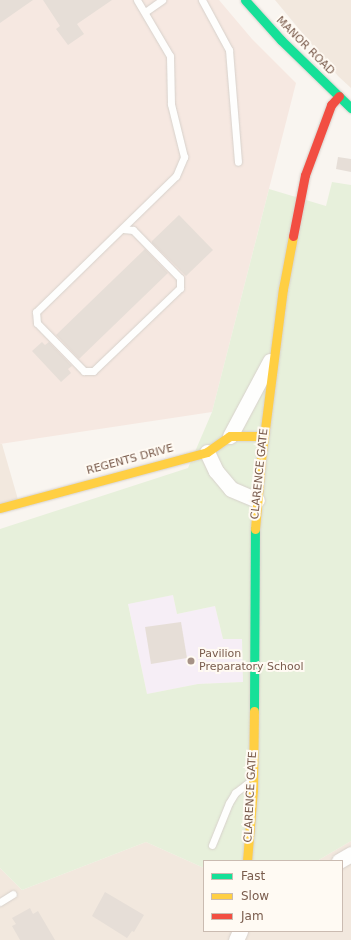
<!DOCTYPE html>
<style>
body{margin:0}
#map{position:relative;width:351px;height:940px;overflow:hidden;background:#f9f5f0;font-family:"DejaVu Sans",sans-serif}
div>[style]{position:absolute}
.residential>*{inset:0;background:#f2e8de}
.commercial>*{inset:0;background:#f6e8e1}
.education>*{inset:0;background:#f6eef6}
.green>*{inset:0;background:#e7f0db}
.building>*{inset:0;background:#e6ded7}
.roads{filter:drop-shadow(0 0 1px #d7d1cb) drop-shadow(0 0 1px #d7d1cb)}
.lane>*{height:7px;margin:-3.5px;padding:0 3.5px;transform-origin:3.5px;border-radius:3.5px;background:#fefefd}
.street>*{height:15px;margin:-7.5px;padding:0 7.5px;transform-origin:7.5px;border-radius:7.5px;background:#fefefd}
.fast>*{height:9px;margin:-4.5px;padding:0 4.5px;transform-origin:4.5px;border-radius:4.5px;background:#16e098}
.slow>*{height:9px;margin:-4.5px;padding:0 4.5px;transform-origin:4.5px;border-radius:4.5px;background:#ffcf43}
.jam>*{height:9px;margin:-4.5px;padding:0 4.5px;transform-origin:4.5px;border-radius:4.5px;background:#f24e42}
.dots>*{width:11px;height:11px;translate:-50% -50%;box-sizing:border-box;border:2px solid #fffaf3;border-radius:50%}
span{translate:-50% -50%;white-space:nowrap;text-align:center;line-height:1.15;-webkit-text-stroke:4px #fffaf3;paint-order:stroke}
.street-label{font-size:11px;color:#7a5c4d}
.poi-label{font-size:11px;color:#7a5c4d}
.left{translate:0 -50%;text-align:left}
.legend{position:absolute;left:203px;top:860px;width:140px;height:72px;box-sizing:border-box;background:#fffaf3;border:1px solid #cabbb1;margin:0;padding:5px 7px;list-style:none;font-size:12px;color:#7a5c4d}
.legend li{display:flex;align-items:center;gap:8px;height:20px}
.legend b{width:20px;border:1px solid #cabbb1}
</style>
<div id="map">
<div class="residential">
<div style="clip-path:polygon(275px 0,351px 0,351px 88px,338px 76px)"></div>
<div style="clip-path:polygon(0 444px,2px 444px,19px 503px,0 508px)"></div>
<div style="clip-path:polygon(351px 841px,351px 940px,0 940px,0 868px,22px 890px,146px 842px,204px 868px,204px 931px,342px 931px,342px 861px,317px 861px)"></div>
</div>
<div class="commercial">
<div style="clip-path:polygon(0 0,219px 0,252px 39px,296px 83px,212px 412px,0 444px)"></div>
</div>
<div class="education">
<div style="clip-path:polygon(173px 595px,177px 614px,215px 606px,223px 639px,242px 638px,243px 682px,198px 684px,147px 694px,128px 603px)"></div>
</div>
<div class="green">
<div style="clip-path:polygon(evenodd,332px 182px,351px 185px,351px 841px,317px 861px,204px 861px,204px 868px,146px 842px,22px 890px,0 868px,0 529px,188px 468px,212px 412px,269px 189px,326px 206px,332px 182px,173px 595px,177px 614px,215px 606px,223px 639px,242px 639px,243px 682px,198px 684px,147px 694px,128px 604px,173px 595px)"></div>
</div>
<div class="building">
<div style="clip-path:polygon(0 0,33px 0,0 23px)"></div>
<div style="clip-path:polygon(43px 0,112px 0,77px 24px,84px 34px,68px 45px,56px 29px,60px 26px)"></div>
<div style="clip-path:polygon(338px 157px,351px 159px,351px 172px,336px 169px)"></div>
<div style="clip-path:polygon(179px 215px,213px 250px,186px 276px,152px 243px,152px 241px)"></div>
<div style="clip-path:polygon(145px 249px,168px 273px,79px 359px,56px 335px)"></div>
<div style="clip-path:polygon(42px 342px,45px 345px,49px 342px,72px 366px,68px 369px,71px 373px,61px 382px,32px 351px)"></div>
<div style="clip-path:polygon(181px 622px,187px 658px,151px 664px,145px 627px)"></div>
<div style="clip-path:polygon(105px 892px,144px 915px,134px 932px,132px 931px,127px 938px,92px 916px)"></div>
<div style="clip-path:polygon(30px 908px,33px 914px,38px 911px,55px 940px,20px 940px,12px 926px,16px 924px,12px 918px)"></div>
</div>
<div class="roads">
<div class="lane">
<div style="left:202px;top:0;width:57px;rotate:61.6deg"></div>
<div style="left:229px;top:50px;width:112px;rotate:85.4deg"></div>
<div style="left:145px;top:12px;width:21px;rotate:-35deg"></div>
<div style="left:123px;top:229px;width:10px;rotate:6deg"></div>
<div style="left:133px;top:230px;width:67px;rotate:45.6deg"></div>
<div style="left:180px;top:278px;width:10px;rotate:90deg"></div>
<div style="left:180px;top:288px;width:120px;rotate:136.3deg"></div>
<div style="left:93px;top:371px;width:9px;rotate:180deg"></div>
<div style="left:84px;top:371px;width:67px;rotate:-134.4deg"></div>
<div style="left:37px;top:323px;width:11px;rotate:-95deg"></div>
<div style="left:36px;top:312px;width:195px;rotate:-44.2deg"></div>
<div style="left:176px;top:176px;width:21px;rotate:-67deg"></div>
<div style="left:184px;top:157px;width:55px;rotate:-103.8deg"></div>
<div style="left:171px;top:104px;width:48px;rotate:-91.2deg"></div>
<div style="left:170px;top:56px;width:65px;rotate:-120.5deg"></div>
<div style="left:212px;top:845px;width:45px;rotate:-68deg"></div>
<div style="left:229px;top:803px;width:12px;rotate:-59deg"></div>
<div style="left:235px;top:793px;width:18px;rotate:-38deg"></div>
<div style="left:0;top:902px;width:15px;rotate:-32deg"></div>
</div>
<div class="street">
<div style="left:230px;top:436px;width:85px;rotate:-61.9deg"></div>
<div style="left:207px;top:452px;width:21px;rotate:65deg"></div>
<div style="left:216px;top:471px;width:23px;rotate:50deg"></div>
<div style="left:231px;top:489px;width:28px;rotate:23deg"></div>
<div style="left:339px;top:861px;width:14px;rotate:-30deg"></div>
<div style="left:236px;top:940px;width:10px;rotate:-66deg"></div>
</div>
<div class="fast">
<div style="left:245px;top:0;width:54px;rotate:48deg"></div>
<div style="left:281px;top:40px;width:98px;rotate:44.2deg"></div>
<div style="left:254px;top:711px;width:182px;rotate:-89.7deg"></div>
</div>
<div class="slow">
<div style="left:0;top:508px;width:214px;rotate:-15.1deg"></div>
<div style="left:207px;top:452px;width:28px;rotate:-35deg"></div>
<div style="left:230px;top:436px;width:34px"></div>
<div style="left:255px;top:529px;width:69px;rotate:-85deg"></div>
<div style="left:261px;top:460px;width:172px;rotate:-82.7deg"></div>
<div style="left:283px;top:289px;width:54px;rotate:-79.3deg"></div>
<div style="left:247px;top:861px;width:71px;rotate:-85.2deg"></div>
<div style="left:253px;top:790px;width:79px;rotate:-89.3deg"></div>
</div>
<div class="jam">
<div style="left:293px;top:236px;width:62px;rotate:-78.9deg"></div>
<div style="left:305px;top:175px;width:75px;rotate:-69.6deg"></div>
<div style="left:331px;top:105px;width:12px;rotate:-48deg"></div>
</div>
</div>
<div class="dots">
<div style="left:191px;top:661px;background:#a69286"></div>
</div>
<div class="street-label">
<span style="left:305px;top:46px;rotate:45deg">MANOR ROAD</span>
<span style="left:130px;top:460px;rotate:-15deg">REGENTS DRIVE</span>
<span style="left:260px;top:474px;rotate:-84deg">CLARENCE GATE</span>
<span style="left:251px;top:797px;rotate:-87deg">CLARENCE GATE</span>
</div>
<div class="poi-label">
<span class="left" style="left:199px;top:661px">Pavilion<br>Preparatory School</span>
</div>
<ul class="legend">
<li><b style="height:5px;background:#16e098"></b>Fast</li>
<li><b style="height:5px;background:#ffcf43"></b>Slow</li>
<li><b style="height:5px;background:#f24e42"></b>Jam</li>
</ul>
</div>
